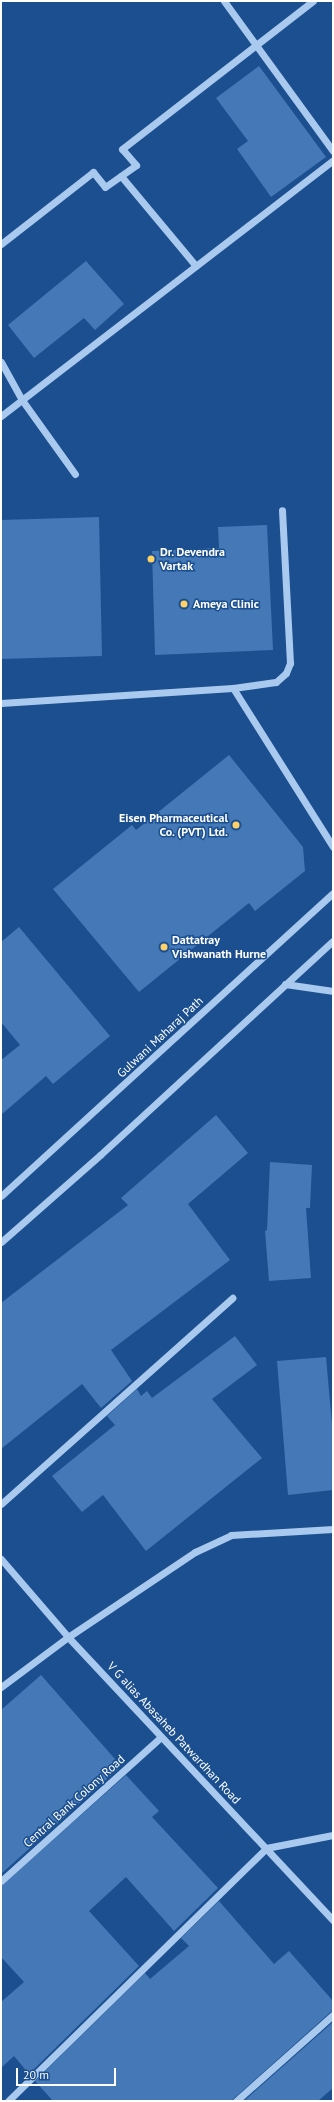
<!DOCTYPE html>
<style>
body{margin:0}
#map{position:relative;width:334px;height:2102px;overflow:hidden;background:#1b4f8f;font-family:"PT Sans",sans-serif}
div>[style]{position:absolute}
.building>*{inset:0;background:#4478b7}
.minor>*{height:7px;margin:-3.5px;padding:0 3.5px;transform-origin:3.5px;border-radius:3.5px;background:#a9c9ee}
.dots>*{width:11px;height:11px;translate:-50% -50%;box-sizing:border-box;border:2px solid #1b4f8f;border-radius:50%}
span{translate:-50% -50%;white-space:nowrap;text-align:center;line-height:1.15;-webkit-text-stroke:3px #1b4f8f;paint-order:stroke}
.poi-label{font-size:12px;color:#fff;font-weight:700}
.left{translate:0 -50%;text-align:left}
.right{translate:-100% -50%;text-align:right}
.street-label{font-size:12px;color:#fff}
.frame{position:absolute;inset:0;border:2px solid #fff;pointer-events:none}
.scale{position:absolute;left:16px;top:2068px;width:100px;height:18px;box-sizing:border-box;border:2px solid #fff;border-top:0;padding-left:5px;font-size:12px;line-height:14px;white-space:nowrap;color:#fff;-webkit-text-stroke:3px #1b4f8f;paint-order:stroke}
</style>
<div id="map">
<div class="building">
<div style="clip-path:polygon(259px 66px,326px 157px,271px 197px,237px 149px,248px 141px,216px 98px)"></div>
<div style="clip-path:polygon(86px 261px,124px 304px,95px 330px,84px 318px,34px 358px,8px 325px)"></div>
<div style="clip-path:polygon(99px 517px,102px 656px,1px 659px,1px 520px)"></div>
<div style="clip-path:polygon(267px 525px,273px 650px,155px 655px,152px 551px,219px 548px,218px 527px)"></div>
<div style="clip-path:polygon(229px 755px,303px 847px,305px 871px,255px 911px,249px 903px,139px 992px,53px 889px,132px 825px,136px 830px)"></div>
<div style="clip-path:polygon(19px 927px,110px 1036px,53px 1084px,46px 1076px,1px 1115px,1px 1060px,20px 1045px,1px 1022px,1px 942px)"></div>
<div style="clip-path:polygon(216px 1115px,248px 1153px,188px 1204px,230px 1260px,111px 1350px,132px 1381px,101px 1408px,82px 1384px,1px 1449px,1px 1303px,128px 1205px,121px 1198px)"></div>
<div style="clip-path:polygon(270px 1162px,312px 1165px,310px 1208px,306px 1208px,311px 1278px,269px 1281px,265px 1231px,267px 1230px)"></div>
<div style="clip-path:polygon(235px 1336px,257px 1365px,212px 1399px,262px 1458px,146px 1551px,103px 1495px,82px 1512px,52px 1476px,115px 1425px,107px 1416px,137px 1389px,141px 1396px,147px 1391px,152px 1398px)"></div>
<div style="clip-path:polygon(326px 1357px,333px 1435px,333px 1490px,288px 1495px,277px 1361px)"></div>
<div style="clip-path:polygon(41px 1675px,115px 1759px,113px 1761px,119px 1768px,1px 1874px,1px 1710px)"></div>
<div style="clip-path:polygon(126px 1775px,159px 1811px,152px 1817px,218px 1888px,174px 1931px,126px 1877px,89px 1911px,139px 1966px,29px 2074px,14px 2056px,1px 2068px,1px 2002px,24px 1982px,1px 1957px,1px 1886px)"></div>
<div style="clip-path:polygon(219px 1901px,274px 1964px,289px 1951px,333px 2001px,333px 2010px,231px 2101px,53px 2101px,35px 2081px,145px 1973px,150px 1979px,189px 1946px,181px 1938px)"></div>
<div style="clip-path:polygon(333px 2022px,333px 2088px,318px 2101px,244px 2101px)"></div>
</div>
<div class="minor">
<div style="left:224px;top:1px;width:185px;rotate:54deg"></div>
<div style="left:121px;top:176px;width:117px;rotate:50.2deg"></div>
<div style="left:1px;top:244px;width:117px;rotate:-38deg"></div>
<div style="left:93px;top:172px;width:19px;rotate:51deg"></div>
<div style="left:105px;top:187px;width:38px;rotate:-35deg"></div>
<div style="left:136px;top:165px;width:21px;rotate:-131deg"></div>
<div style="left:122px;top:149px;width:242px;rotate:-37.8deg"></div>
<div style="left:1px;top:362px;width:43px;rotate:61.1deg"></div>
<div style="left:22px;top:400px;width:91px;rotate:54.4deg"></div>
<div style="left:1px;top:416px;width:419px;rotate:-37.6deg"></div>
<div style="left:233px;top:688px;width:43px;rotate:-7.9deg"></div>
<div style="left:276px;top:682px;width:13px;rotate:-42deg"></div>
<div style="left:286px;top:673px;width:11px;rotate:-68deg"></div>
<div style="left:290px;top:663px;width:153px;rotate:-93deg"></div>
<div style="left:1px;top:703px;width:232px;rotate:-3.7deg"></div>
<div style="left:233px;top:688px;width:188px;rotate:57.8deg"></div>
<div style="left:285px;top:984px;width:49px;rotate:8.3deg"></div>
<div style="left:1px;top:1196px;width:449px;rotate:-42.4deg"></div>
<div style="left:1px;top:1242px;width:132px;rotate:-41.3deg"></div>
<div style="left:100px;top:1155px;width:316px;rotate:-42.6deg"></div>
<div style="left:1px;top:1504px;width:310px;rotate:-41.7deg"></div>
<div style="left:1px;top:1559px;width:103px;rotate:49.3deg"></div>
<div style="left:68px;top:1637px;width:388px;rotate:46.9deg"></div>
<div style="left:1px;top:1687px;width:84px;rotate:-36.7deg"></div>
<div style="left:68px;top:1637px;width:153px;rotate:-33.8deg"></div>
<div style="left:195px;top:1552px;width:40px;rotate:-25deg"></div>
<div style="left:231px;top:1535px;width:102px;rotate:-3.4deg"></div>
<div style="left:1px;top:1881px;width:215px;rotate:-42deg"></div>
<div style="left:8px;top:2101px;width:361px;rotate:-44.4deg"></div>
<div style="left:266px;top:1848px;width:68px;rotate:-11deg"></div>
<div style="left:236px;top:2101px;width:130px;rotate:-41.6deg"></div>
</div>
<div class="dots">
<div style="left:151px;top:559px;background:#ffd166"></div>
<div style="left:184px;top:604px;background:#ffd166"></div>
<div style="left:236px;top:825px;background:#ffd166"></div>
<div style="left:164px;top:947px;background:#ffd166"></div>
</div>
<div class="poi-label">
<span class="left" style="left:160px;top:559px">Dr. Devendra<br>Vartak</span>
<span class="left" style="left:193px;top:604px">Ameya Clinic</span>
<span class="right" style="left:228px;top:825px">Eisen Pharmaceutical<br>Co. (PVT) Ltd.</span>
<span class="left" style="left:172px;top:947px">Dattatray<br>Vishwanath Hurne</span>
</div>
<div class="street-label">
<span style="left:160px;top:1037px;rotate:-43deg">Gulwani Maharaj Path</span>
<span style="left:174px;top:1733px;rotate:47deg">V G alias Abasaheb Patwardhan Road</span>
<span style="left:74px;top:1801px;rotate:-42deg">Central Bank Colony Road</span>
</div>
<div class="frame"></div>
<div class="scale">20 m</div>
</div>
